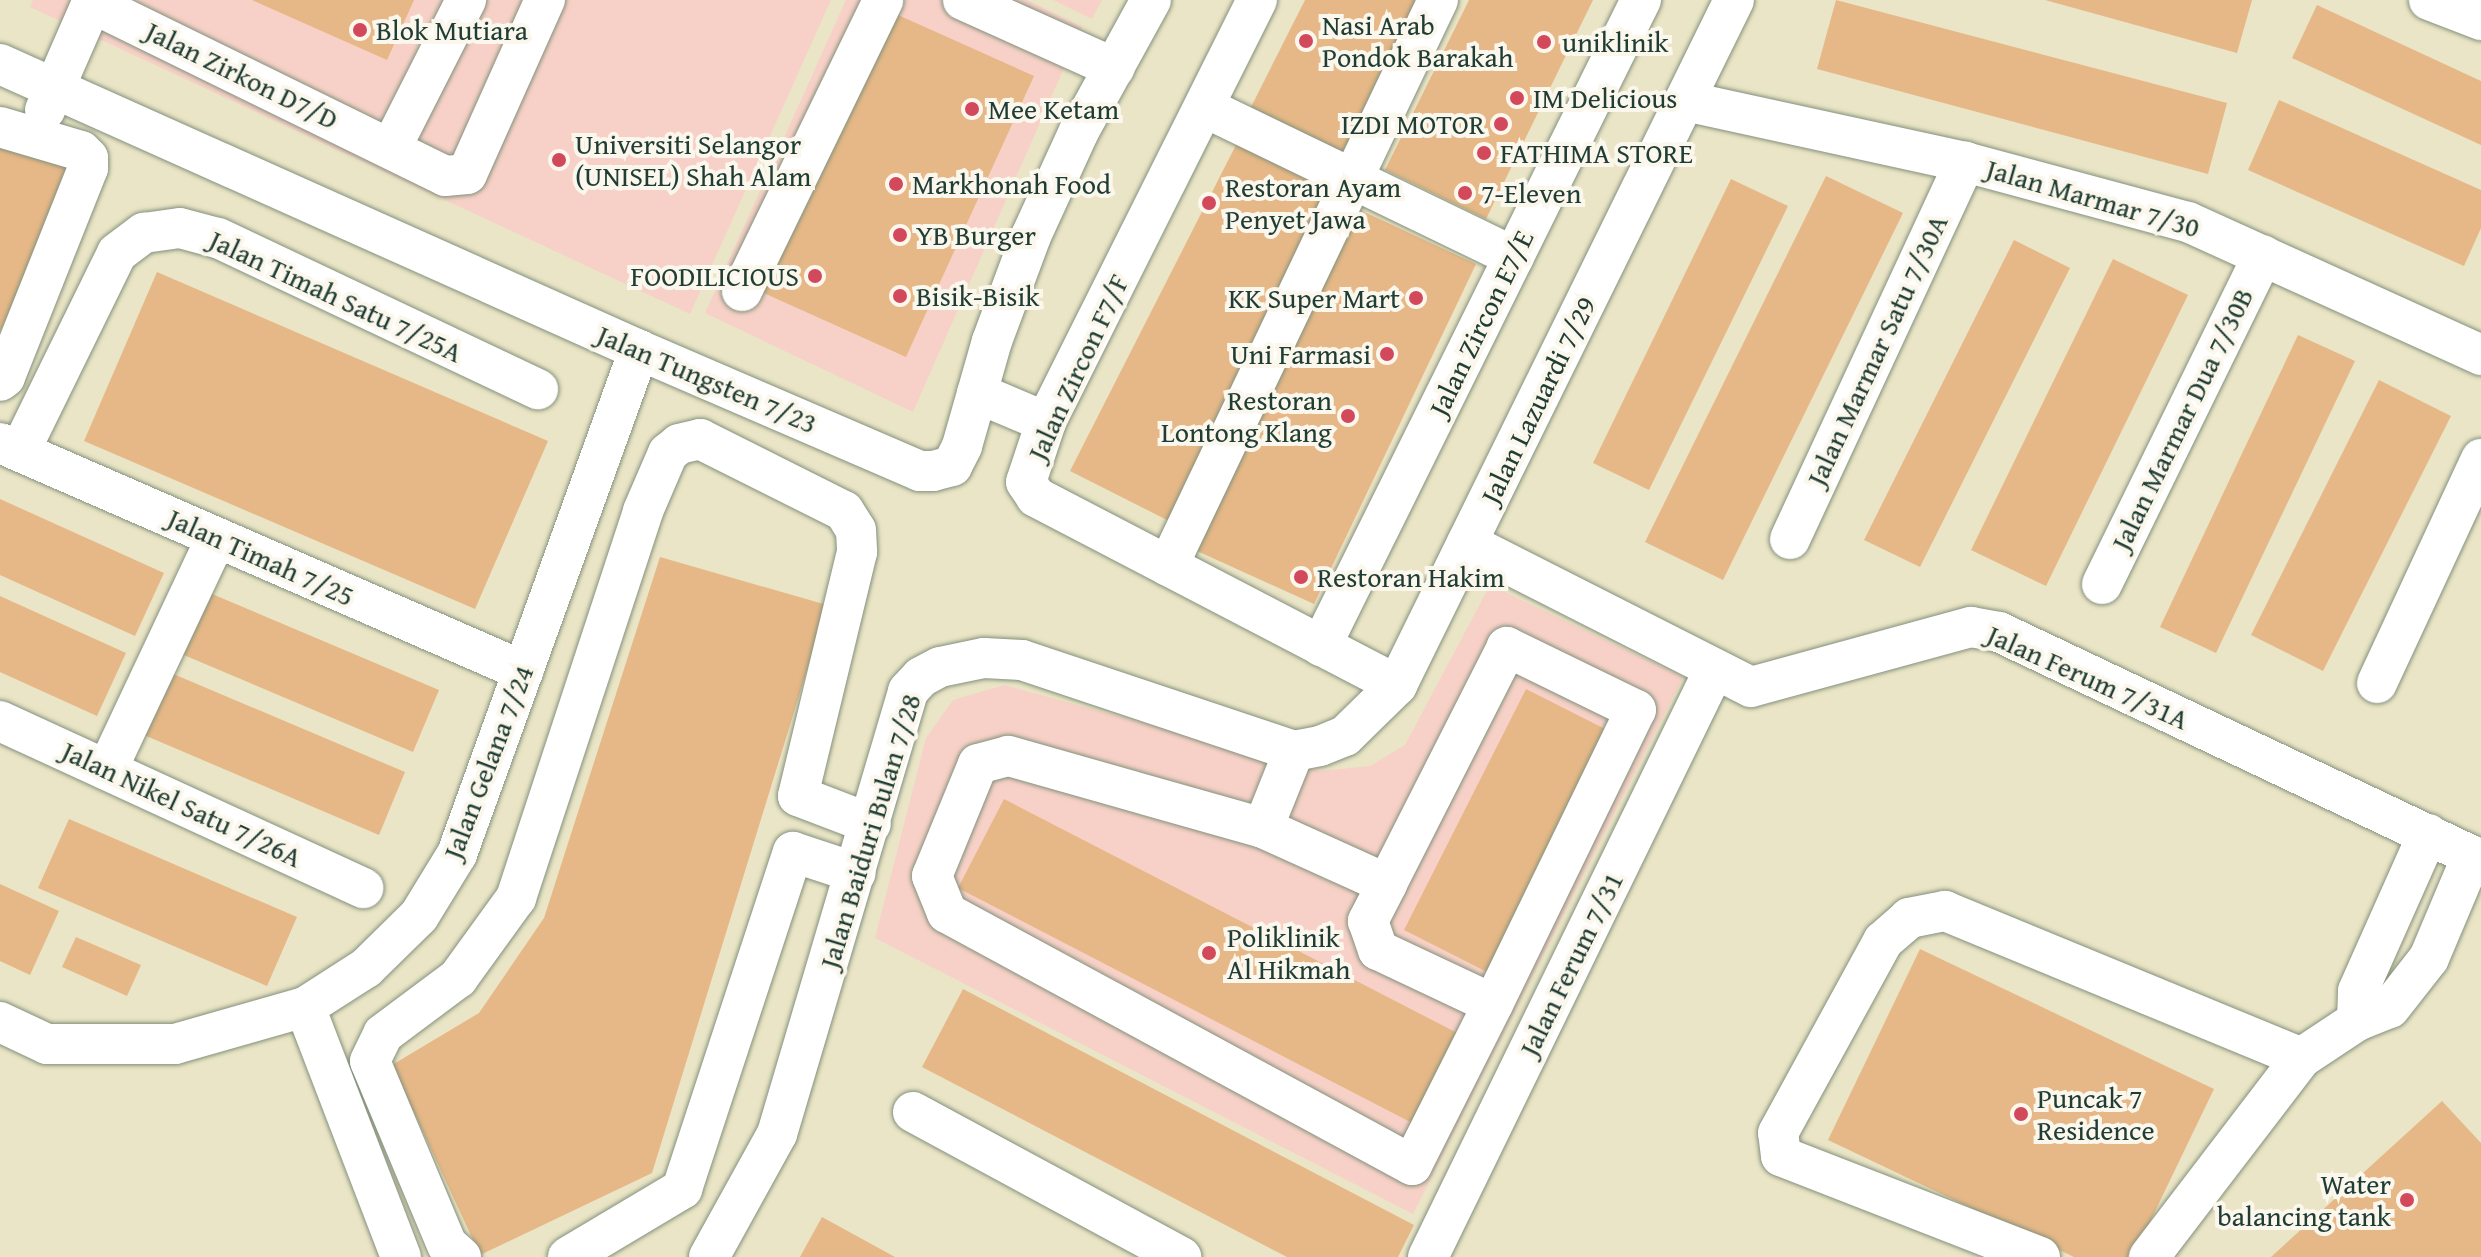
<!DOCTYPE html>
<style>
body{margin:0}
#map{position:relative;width:2481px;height:1257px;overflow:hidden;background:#eae5c6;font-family:"Gentium Book Plus",serif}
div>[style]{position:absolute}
.built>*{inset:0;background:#f7d1c7}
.building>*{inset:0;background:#e6b887}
.roads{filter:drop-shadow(0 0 2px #84917d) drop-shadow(0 0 2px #84917d)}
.minor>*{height:40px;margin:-20px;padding:0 20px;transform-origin:20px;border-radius:20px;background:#fff}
.dots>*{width:22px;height:22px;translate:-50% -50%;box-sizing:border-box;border:4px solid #fbf7ec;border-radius:50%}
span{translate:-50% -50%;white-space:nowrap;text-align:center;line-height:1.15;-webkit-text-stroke:8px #fbf7ec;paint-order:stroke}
.poi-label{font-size:28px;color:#1f3d34}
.left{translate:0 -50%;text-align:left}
.right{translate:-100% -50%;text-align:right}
.street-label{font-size:28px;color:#1f3d34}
</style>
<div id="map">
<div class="built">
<div style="clip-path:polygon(33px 0,831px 0,690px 314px,30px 7px)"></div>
<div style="clip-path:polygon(846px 0,1027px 0,1082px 27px,913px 412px,705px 313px)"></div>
<div style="clip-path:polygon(1053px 0,1102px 0,1092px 19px)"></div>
<div style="clip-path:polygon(1490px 585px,1683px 677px,1413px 1214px,875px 938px,926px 738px,953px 700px,1004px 685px,1320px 771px,1370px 766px,1405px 745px)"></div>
</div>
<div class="building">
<div style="clip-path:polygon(252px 0,414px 0,387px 60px)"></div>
<div style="clip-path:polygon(1305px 0,1426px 0,1348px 155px,1251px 107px)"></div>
<div style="clip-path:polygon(1469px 0,1593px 0,1486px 219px,1385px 170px)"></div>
<div style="clip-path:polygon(1836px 0,2227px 103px,2208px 174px,1817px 69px)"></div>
<div style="clip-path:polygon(2045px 0,2252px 0,2237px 53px)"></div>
<div style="clip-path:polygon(2317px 5px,2481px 81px,2481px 145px,2292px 58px)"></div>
<div style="clip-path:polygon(887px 10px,1034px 76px,906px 357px,759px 291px)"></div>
<div style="clip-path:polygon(2279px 100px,2481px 190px,2481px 228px,2464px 266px,2248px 170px)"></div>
<div style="clip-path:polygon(0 137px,71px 168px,0 332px)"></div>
<div style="clip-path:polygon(1237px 143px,1336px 193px,1169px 521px,1070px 471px)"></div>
<div style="clip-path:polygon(1826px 176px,1903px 213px,1723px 580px,1645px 542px)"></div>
<div style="clip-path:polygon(1731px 179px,1788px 206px,1649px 490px,1593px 463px)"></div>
<div style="clip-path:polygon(1360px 210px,1476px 264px,1314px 604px,1197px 551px)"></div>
<div style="clip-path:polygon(2014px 240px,2070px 268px,1920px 567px,1864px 540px)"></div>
<div style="clip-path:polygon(2113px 259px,2188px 295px,2046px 586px,1971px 550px)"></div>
<div style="clip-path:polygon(157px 272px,548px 441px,475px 609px,84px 441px)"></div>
<div style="clip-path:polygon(2298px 335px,2355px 361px,2216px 653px,2160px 627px)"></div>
<div style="clip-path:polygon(2379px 380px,2451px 416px,2323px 671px,2251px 635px)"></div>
<div style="clip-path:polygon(0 499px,164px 573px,135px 636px,0 575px)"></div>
<div style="clip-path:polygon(660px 557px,827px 605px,652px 1173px,480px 1255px,392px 1065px,479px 1013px,544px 918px)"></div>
<div style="clip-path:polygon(205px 591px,439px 690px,413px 752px,179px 653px)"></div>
<div style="clip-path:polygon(0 596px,126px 653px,97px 716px,0 672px)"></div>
<div style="clip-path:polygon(171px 673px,405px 772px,379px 835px,144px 735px)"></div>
<div style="clip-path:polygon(1526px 689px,1611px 732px,1489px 973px,1404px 930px)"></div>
<div style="clip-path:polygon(1004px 799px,1465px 1037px,1418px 1126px,958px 888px)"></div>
<div style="clip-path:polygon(69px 819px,297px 917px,267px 986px,38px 888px)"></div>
<div style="clip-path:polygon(0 884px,59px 911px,30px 975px,0 961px)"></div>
<div style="clip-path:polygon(76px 937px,141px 965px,127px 996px,62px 967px)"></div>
<div style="clip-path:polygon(1920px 949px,2214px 1089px,2133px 1257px,2074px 1257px,1828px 1140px)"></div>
<div style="clip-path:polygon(963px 989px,1414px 1225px,1398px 1257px,1287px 1257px,922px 1067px)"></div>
<div style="clip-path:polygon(2442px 1101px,2481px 1143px,2481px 1257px,2271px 1257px)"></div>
<div style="clip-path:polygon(822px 1217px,895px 1257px,800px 1257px)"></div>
</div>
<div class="roads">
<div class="minor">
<div style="left:963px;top:0;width:166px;rotate:24.2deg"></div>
<div style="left:1257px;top:0;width:472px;rotate:116.6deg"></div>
<div style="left:1046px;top:422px;width:63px;rotate:108.4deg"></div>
<div style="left:1026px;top:482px;width:18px;rotate:56deg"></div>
<div style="left:1036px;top:497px;width:407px;rotate:27.5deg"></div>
<div style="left:2429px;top:0;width:56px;rotate:21deg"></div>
<div style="left:92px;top:3px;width:393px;rotate:26.1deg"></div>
<div style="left:445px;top:176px;width:22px;rotate:-5deg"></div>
<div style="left:467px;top:174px;width:191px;rotate:-65.9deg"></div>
<div style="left:0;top:64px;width:700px;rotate:24.11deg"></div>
<div style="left:639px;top:350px;width:306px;rotate:23.3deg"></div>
<div style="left:920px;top:471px;width:13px"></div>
<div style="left:933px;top:471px;width:20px;rotate:-15deg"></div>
<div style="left:952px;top:466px;width:22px;rotate:-63deg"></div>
<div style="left:962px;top:446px;width:109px;rotate:-74.1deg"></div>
<div style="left:992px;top:341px;width:112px;rotate:-69.6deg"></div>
<div style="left:1031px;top:236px;width:115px;rotate:-65.4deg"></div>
<div style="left:1079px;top:131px;width:149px;rotate:-61.2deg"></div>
<div style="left:1685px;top:101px;width:287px;rotate:12.3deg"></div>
<div style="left:1965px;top:162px;width:231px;rotate:15.1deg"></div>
<div style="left:2188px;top:222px;width:322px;rotate:24.4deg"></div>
<div style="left:1206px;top:108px;width:342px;rotate:25.8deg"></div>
<div style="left:45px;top:110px;width:120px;rotate:-66.4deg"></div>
<div style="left:0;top:127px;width:84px;rotate:16.5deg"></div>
<div style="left:81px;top:151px;width:10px;rotate:45deg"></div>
<div style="left:88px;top:158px;width:10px;rotate:90deg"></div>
<div style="left:88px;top:168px;width:225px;rotate:111.7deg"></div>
<div style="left:5px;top:377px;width:6px;rotate:141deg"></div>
<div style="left:391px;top:148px;width:166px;rotate:-63.1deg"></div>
<div style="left:742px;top:291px;width:323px;rotate:-64.1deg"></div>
<div style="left:977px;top:393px;width:75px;rotate:22.8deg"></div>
<div style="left:0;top:443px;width:571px;rotate:23.55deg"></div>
<div style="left:20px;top:451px;width:220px;rotate:-63.9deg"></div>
<div style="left:117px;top:253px;width:34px;rotate:-37deg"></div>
<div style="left:144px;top:233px;width:36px;rotate:-8deg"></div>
<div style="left:180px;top:228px;width:39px;rotate:15deg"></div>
<div style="left:218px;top:238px;width:354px;rotate:25.3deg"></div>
<div style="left:1790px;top:539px;width:416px;rotate:-65.1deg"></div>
<div style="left:1467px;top:543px;width:318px;rotate:26.9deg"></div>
<div style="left:1751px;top:687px;width:228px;rotate:-15.3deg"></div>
<div style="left:1971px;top:627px;width:28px;rotate:10deg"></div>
<div style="left:1999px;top:632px;width:533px;rotate:25.32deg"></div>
<div style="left:1168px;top:566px;width:627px;rotate:-64.5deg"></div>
<div style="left:2102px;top:584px;width:366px;rotate:-63.9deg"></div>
<div style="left:1321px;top:646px;width:721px;rotate:-63.65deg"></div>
<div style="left:2377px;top:683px;width:247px;rotate:-65.1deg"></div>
<div style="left:0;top:721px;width:400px;rotate:24.7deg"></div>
<div style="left:107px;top:770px;width:256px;rotate:-64.8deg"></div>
<div style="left:1263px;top:828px;width:83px;rotate:-68.1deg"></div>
<div style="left:1387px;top:884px;width:136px;rotate:-155.7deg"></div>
<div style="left:1263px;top:828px;width:265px;rotate:-164.2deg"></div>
<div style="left:1008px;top:756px;width:31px;rotate:165deg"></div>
<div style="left:978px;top:764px;width:121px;rotate:112.3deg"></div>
<div style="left:932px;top:876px;width:40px;rotate:68deg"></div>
<div style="left:947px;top:913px;width:529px;rotate:28.45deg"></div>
<div style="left:1412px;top:1165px;width:180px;rotate:-63.3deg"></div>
<div style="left:1493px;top:1004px;width:327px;rotate:-64.1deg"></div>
<div style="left:1636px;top:710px;width:144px;rotate:-154deg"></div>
<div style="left:1507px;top:647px;width:266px;rotate:116.9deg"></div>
<div style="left:1387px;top:884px;width:42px;rotate:117.2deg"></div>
<div style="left:1368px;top:921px;width:31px;rotate:71deg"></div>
<div style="left:1378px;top:950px;width:127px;rotate:25.2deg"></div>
<div style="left:305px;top:1007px;width:268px;rotate:69deg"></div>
<div style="left:2357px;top:1021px;width:30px;rotate:-88deg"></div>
<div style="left:2358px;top:991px;width:172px;rotate:-66deg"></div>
<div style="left:0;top:1022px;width:52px;rotate:25.1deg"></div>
<div style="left:47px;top:1044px;width:128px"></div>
<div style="left:175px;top:1044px;width:135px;rotate:-15.9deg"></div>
<div style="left:305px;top:1007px;width:72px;rotate:-32.6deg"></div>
<div style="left:366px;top:968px;width:74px;rotate:-44.5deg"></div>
<div style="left:419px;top:916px;width:73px;rotate:-58.5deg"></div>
<div style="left:457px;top:854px;width:536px;rotate:-70.14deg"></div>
<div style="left:913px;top:1112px;width:305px;rotate:28.4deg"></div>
<div style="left:461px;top:1257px;width:18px;rotate:-139deg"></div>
<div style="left:447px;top:1245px;width:199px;rotate:-112.7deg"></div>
<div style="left:370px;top:1061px;width:30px;rotate:-64deg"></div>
<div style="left:383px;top:1034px;width:94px;rotate:-36.7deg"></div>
<div style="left:458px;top:978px;width:99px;rotate:-54.1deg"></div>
<div style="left:516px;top:898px;width:407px;rotate:-71.8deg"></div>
<div style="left:643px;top:511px;width:63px;rotate:-66.7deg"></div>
<div style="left:668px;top:453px;width:14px;rotate:-39deg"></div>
<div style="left:679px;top:444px;width:22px;rotate:-13deg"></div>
<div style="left:700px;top:439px;width:161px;rotate:26.6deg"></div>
<div style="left:844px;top:511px;width:22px;rotate:58deg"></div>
<div style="left:856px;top:530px;width:22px;rotate:87deg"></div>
<div style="left:857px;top:552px;width:251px;rotate:103.6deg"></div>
<div style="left:798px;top:796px;width:78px;rotate:21deg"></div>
<div style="left:568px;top:1257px;width:133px;rotate:-30.8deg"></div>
<div style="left:682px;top:1189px;width:355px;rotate:-71.8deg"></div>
<div style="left:793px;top:852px;width:66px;rotate:18.4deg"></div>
<div style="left:709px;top:1257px;width:141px;rotate:-61.1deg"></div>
<div style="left:777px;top:1134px;width:462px;rotate:-73.5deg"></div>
<div style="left:908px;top:691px;width:19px;rotate:-47deg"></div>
<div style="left:921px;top:677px;width:21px;rotate:-28deg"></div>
<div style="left:940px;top:667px;width:45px;rotate:-11.6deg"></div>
<div style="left:984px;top:658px;width:38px;rotate:3deg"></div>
<div style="left:1022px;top:660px;width:287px;rotate:18.5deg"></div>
<div style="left:1294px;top:751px;width:26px;rotate:-11deg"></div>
<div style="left:1320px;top:746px;width:27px;rotate:-22deg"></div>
<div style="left:1345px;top:736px;width:73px;rotate:-44.4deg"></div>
<div style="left:1397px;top:685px;width:763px;rotate:-63.8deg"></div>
<div style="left:1428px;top:1257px;width:653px;rotate:-64.02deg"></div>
<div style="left:2040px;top:1257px;width:278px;rotate:-158.7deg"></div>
<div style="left:1781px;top:1156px;width:23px;rotate:-97deg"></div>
<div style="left:1778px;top:1133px;width:219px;rotate:-61.3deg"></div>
<div style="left:1883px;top:941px;width:35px;rotate:-41deg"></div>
<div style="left:1909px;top:918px;width:37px;rotate:-11deg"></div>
<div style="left:1945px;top:911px;width:385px;rotate:22.4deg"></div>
<div style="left:2149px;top:1257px;width:250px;rotate:-52.6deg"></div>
<div style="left:2301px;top:1058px;width:67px;rotate:-33.5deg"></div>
<div style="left:2357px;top:1021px;width:35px;rotate:-22deg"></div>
<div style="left:2390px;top:1008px;width:63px;rotate:-52deg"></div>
<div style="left:2429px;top:958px;width:111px;rotate:-67.1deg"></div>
</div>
</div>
<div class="dots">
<div style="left:360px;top:30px;background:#d1495b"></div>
<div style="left:1306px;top:41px;background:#d1495b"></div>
<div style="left:1544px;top:42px;background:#d1495b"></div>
<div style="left:1517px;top:98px;background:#d1495b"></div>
<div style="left:972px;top:109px;background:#d1495b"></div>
<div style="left:1501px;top:124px;background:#d1495b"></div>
<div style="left:1484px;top:153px;background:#d1495b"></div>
<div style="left:559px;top:160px;background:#d1495b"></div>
<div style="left:896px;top:184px;background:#d1495b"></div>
<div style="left:1465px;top:193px;background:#d1495b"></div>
<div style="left:1209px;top:203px;background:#d1495b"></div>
<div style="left:900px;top:235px;background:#d1495b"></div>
<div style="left:815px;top:276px;background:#d1495b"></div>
<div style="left:900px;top:296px;background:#d1495b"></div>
<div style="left:1416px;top:298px;background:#d1495b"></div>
<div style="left:1387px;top:354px;background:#d1495b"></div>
<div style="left:1348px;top:416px;background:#d1495b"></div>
<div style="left:1301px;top:577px;background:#d1495b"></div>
<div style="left:1209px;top:953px;background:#d1495b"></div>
<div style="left:2021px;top:1114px;background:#d1495b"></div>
<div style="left:2407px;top:1200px;background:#d1495b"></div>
</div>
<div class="poi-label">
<span class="left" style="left:1322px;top:41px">Nasi Arab<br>Pondok Barakah</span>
<span class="left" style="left:376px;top:30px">Blok Mutiara</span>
<span class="left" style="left:1562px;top:42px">uniklinik</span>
<span class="left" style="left:1533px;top:98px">IM Delicious</span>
<span class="left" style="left:988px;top:109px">Mee Ketam</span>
<span class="right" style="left:1485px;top:124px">IZDI MOTOR</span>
<span class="left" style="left:575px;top:160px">Universiti Selangor<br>(UNISEL) Shah Alam</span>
<span class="left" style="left:1500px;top:153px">FATHIMA STORE</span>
<span class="left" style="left:912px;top:184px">Markhonah Food</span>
<span class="left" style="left:1225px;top:203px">Restoran Ayam<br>Penyet Jawa</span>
<span class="left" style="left:1481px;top:193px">7-Eleven</span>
<span class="left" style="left:916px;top:235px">YB Burger</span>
<span class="right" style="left:799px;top:276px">FOODILICIOUS</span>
<span class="left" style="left:916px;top:296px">Bisik-Bisik</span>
<span class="right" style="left:1400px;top:298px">KK Super Mart</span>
<span class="right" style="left:1371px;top:354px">Uni Farmasi</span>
<span class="right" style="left:1332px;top:416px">Restoran<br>Lontong Klang</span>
<span class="left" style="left:1317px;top:577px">Restoran Hakim</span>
<span class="left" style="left:1227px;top:953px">Poliklinik<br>Al Hikmah</span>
<span class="left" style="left:2037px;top:1114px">Puncak 7<br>Residence</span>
<span class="right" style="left:2391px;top:1200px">Water<br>balancing tank</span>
</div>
<div class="street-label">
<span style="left:242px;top:75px;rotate:26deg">Jalan Zirkon D7/D</span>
<span style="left:2093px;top:198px;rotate:16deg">Jalan Marmar 7/30</span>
<span style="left:336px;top:296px;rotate:25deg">Jalan Timah Satu 7/25A</span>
<span style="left:1481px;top:323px;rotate:-64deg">Jalan Zircon E7/E</span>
<span style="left:1877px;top:350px;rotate:-65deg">Jalan Marmar Satu 7/30A</span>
<span style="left:1078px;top:367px;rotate:-65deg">Jalan Zircon F7/F</span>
<span style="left:707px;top:379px;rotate:23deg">Jalan Tungsten 7/23</span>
<span style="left:1538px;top:400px;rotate:-64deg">Jalan Lazuardi 7/29</span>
<span style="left:2182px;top:419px;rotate:-64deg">Jalan Marmar Dua 7/30B</span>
<span style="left:261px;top:557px;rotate:24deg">Jalan Timah 7/25</span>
<span style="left:2088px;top:677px;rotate:24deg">Jalan Ferum 7/31A</span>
<span style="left:488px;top:762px;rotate:-69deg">Jalan Gelana 7/24</span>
<span style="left:182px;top:804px;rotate:25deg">Jalan Nikel Satu 7/26A</span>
<span style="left:870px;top:831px;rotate:-73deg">Jalan Baiduri Bulan 7/28</span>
<span style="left:1571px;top:964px;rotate:-64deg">Jalan Ferum 7/31</span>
</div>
</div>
